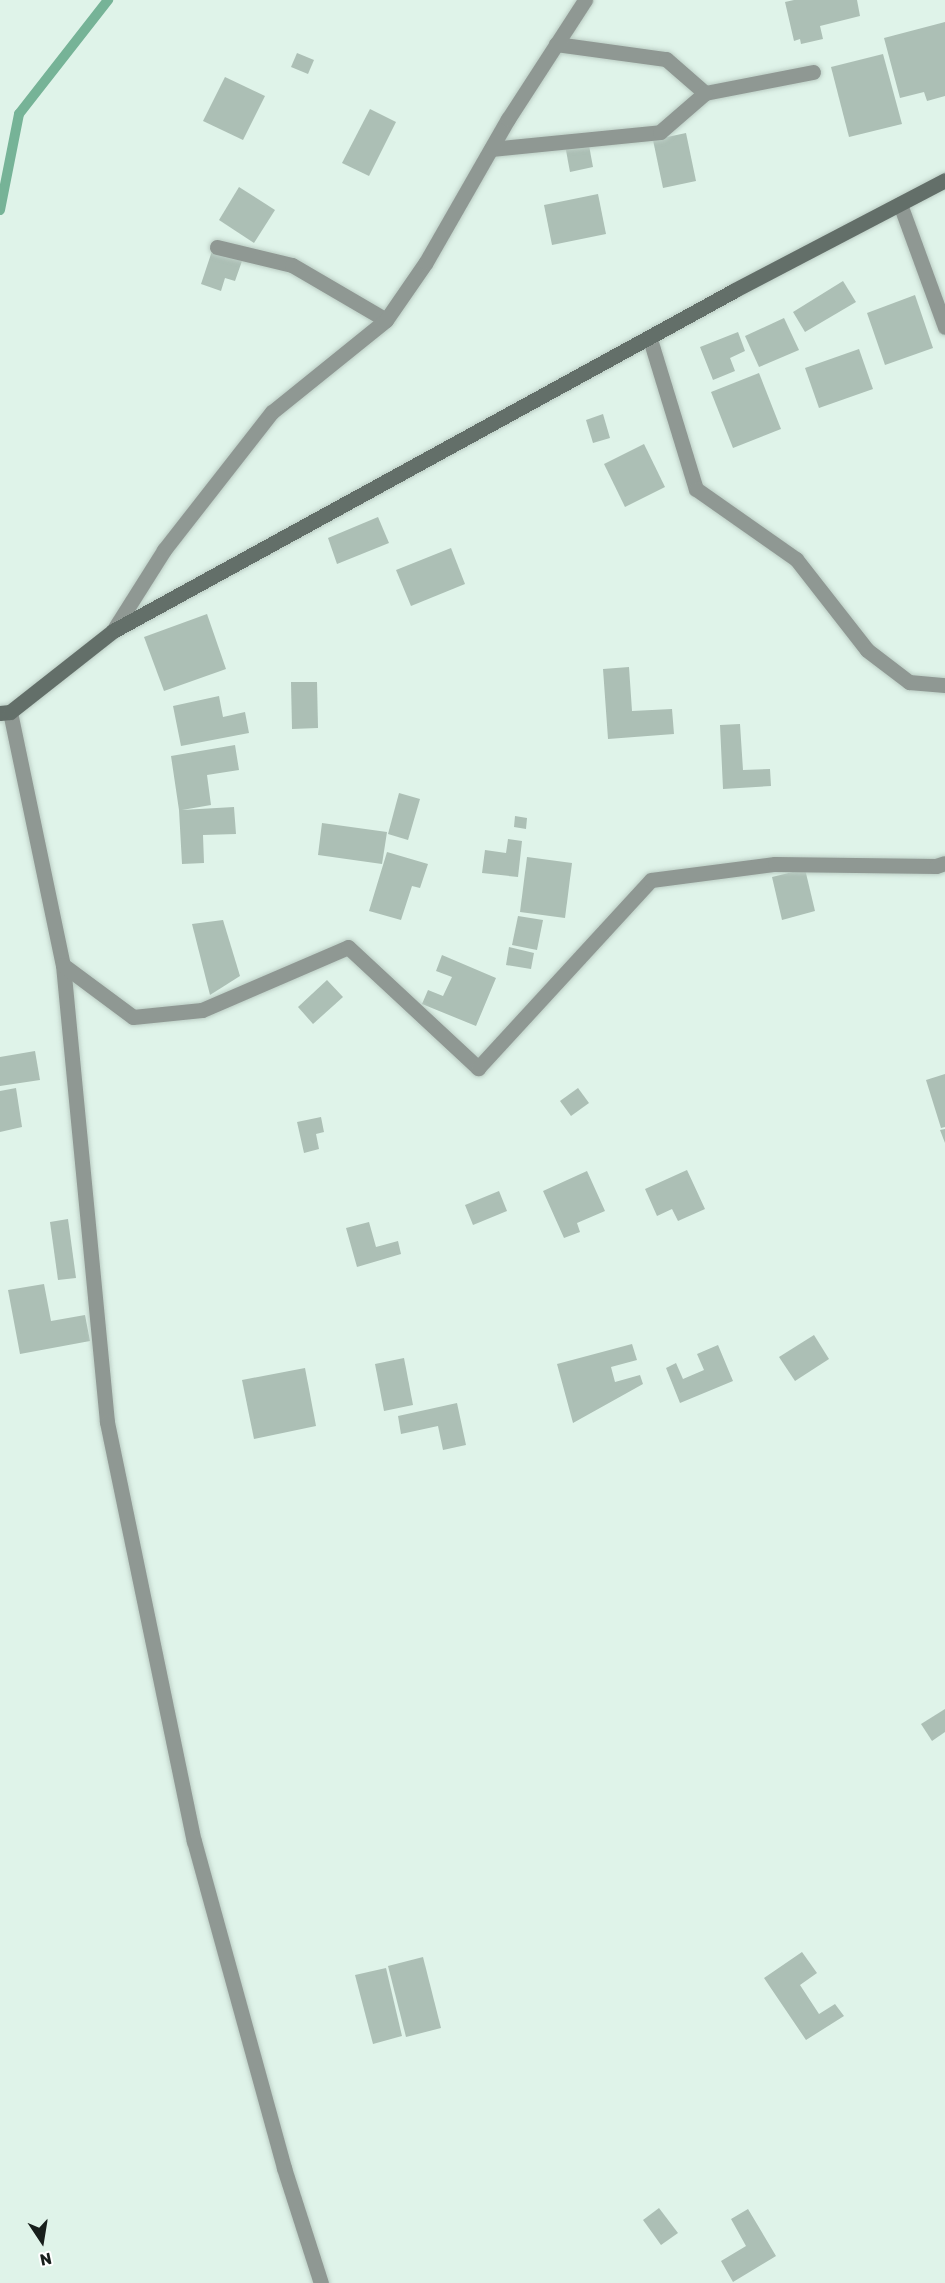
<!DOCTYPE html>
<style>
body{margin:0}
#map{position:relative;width:945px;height:2283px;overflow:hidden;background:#dff3e9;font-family:Rubik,sans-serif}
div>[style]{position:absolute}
.stream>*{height:10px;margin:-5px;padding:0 5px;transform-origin:5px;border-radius:5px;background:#76b397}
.building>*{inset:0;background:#acbfb5}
.roads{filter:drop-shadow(0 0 2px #bbcdc4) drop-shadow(0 0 2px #bbcdc4)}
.street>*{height:15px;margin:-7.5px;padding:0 7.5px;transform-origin:7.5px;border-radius:7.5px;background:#8f9893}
.secondary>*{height:15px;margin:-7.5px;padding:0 7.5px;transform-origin:7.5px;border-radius:7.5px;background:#636f69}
span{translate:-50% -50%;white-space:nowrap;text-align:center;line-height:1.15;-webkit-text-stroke:4.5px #fff;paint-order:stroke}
.north{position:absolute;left:12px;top:2211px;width:60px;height:60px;-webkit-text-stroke:4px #fff;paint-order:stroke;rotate:168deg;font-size:16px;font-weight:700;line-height:24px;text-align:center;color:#181f1c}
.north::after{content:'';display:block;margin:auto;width:21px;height:27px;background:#181f1c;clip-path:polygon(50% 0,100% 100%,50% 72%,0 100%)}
</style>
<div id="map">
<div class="stream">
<div style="left:0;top:210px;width:98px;rotate:-78.8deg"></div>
<div style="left:19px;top:114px;width:145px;rotate:-52deg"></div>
</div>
<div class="building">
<div style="clip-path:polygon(794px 0,857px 0,860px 16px,820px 26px,823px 39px,801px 44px,800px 39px,794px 41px,785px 2px)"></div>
<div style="clip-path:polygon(945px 22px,945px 96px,927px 101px,924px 92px,900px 98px,884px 38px)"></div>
<div style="clip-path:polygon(297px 53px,314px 60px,308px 74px,291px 67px)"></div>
<div style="clip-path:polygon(883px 54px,902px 124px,849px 137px,831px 67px)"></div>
<div style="clip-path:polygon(225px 77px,265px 96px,243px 140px,203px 121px)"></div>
<div style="clip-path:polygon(370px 109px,396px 122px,369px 176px,342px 163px)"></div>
<div style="clip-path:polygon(686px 133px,696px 181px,663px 188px,653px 140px)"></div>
<div style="clip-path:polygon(588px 140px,593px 167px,570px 172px,565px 145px)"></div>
<div style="clip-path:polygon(239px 187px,275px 210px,254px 243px,219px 220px)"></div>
<div style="clip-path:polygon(598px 194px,606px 234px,552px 245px,544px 205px)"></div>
<div style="clip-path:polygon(212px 251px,242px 261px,235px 281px,225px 278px,221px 291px,201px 284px)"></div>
<div style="clip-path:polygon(843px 281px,856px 302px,805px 332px,793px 312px)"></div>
<div style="clip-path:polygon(915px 295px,933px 348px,885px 365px,867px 313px)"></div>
<div style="clip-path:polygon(784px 318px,799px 350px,759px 367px,745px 336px)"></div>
<div style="clip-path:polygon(738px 332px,745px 351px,730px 358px,735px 371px,713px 380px,700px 347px)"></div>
<div style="clip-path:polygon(859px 349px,873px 389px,819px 408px,805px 368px)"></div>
<div style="clip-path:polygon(759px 373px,781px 429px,733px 448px,711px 392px)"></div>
<div style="clip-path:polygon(603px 414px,610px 438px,593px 443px,586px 420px)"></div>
<div style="clip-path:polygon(644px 444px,665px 487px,625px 507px,604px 464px)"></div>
<div style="clip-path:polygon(378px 517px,389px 543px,337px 564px,328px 538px)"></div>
<div style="clip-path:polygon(451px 548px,465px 584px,411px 606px,396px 570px)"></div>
<div style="clip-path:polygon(207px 614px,226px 669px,164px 691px,144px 637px)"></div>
<div style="clip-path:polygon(629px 667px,632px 711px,672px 709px,674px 734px,608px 739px,603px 669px)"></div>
<div style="clip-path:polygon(291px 682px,317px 682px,318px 728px,292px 729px)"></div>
<div style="clip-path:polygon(219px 696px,223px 717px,245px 712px,249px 733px,181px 746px,173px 706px)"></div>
<div style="clip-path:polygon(740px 724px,743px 770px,770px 769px,771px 786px,723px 789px,720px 725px)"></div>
<div style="clip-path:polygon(235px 745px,239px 770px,207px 775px,211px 805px,182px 810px,234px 807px,236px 834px,203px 835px,204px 863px,182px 864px,179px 810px,171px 756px)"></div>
<div style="clip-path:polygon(399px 793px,420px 799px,408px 840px,388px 834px)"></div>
<div style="clip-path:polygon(515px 816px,527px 818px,526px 829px,514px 827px)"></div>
<div style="clip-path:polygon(322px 823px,387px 832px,382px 864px,318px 855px)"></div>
<div style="clip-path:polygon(508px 839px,522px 841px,518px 877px,482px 873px,485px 850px,506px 853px)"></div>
<div style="clip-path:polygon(387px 852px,428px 864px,420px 888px,412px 886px,401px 920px,369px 911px)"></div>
<div style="clip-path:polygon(527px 857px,572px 863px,565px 918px,520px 912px)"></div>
<div style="clip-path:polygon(805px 869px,815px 911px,782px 920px,772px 877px)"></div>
<div style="clip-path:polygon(518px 916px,543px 920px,537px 950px,512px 945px)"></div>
<div style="clip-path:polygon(223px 920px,240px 976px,210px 995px,192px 924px)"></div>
<div style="clip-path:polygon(509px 947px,534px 953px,531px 969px,506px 965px)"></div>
<div style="clip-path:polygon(442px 955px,496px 978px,476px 1026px,422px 1004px,428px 990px,443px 996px,452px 977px,436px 971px)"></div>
<div style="clip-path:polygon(327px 980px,343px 997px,313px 1024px,298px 1007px)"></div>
<div style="clip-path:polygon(35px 1051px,40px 1080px,0 1086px,0 1057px)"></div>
<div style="clip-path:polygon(945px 1074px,945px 1127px,941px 1128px,926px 1080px)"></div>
<div style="clip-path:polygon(16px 1088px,22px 1127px,0 1132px,0 1091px)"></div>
<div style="clip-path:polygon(578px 1088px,589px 1103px,571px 1116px,560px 1101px)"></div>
<div style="clip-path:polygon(321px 1117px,324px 1132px,316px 1134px,319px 1149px,304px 1153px,297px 1122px)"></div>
<div style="clip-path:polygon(945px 1129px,945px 1143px,940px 1130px)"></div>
<div style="clip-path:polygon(687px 1170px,705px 1209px,678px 1221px,672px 1209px,657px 1216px,645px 1189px)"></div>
<div style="clip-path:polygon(587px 1171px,605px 1211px,577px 1223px,580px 1232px,564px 1238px,543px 1191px)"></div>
<div style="clip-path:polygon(499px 1191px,507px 1211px,473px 1225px,465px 1205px)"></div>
<div style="clip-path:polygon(68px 1219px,76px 1278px,58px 1280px,50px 1222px)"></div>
<div style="clip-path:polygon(369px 1222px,376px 1247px,398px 1241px,401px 1254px,357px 1267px,346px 1228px)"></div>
<div style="clip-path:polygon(44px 1284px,51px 1321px,85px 1315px,90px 1341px,20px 1354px,8px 1290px)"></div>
<div style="clip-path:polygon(814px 1335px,829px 1359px,795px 1381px,779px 1357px)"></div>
<div style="clip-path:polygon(632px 1344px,637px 1360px,611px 1367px,615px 1382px,640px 1375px,643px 1384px,573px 1423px,557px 1364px)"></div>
<div style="clip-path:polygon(718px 1345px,733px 1381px,680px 1403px,666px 1368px,676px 1363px,683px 1379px,704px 1370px,697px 1354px)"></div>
<div style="clip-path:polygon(404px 1358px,413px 1405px,384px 1411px,375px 1364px)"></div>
<div style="clip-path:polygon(305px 1368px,316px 1426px,254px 1439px,242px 1380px)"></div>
<div style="clip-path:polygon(457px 1403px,466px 1445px,443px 1450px,438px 1426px,401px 1434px,398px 1416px)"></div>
<div style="clip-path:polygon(945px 1709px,945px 1732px,932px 1741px,921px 1724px)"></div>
<div style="clip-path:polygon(802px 1952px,817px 1973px,800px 1985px,819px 2014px,835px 2004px,844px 2016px,806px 2040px,764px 1978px)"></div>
<div style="clip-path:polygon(423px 1957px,441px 2028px,406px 2037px,388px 1966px)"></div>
<div style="clip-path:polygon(386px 1968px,402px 2036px,373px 2044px,355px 1975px)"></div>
<div style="clip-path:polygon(659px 2208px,678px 2233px,661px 2245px,643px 2220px)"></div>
<div style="clip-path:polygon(748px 2209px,776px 2256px,733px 2282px,721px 2261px,746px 2246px,731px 2219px)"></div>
</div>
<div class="roads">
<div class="street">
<div style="left:556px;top:44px;width:111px;rotate:7.8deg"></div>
<div style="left:666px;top:59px;width:52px;rotate:41.1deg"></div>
<div style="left:705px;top:93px;width:110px;rotate:-11deg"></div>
<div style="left:491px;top:149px;width:170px;rotate:-5.7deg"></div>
<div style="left:660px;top:132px;width:60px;rotate:-40.9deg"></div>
<div style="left:900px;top:204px;width:131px;rotate:69.9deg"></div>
<div style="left:217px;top:247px;width:77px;rotate:13.5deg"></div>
<div style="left:292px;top:265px;width:109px;rotate:30.3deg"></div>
<div style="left:650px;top:339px;width:157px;rotate:73deg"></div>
<div style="left:696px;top:489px;width:122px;rotate:35deg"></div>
<div style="left:796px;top:559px;width:115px;rotate:52deg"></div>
<div style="left:867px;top:650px;width:53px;rotate:37.3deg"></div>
<div style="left:909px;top:682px;width:36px;rotate:5deg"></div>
<div style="left:113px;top:631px;width:96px;rotate:-57.8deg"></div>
<div style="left:164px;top:550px;width:175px;rotate:-52deg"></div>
<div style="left:272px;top:412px;width:146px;rotate:-38.9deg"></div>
<div style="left:386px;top:320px;width:70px;rotate:-55.4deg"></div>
<div style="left:426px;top:262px;width:165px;rotate:-60.2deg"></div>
<div style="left:508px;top:119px;width:142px;rotate:-57.1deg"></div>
<div style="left:10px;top:712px;width:258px;rotate:78.2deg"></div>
<div style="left:63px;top:965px;width:459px;rotate:84.5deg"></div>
<div style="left:107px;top:1422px;width:428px;rotate:78.3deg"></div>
<div style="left:194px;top:1841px;width:339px;rotate:74.6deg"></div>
<div style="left:284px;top:2168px;width:121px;rotate:72.2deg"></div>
<div style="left:63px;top:965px;width:87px;rotate:36.6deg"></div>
<div style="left:133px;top:1017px;width:69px;rotate:-5.8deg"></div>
<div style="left:202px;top:1010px;width:159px;rotate:-23.3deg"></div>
<div style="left:348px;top:947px;width:178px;rotate:42.9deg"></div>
<div style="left:478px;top:1068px;width:255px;rotate:-47.4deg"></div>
<div style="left:651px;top:880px;width:125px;rotate:-7.4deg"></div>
<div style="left:775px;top:864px;width:161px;rotate:0.7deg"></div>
<div style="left:936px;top:866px;width:9px;rotate:-18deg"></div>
</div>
<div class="secondary">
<div style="left:0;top:713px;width:10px;rotate:-6deg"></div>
<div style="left:10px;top:712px;width:131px;rotate:-38.2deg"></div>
<div style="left:113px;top:631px;width:709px;rotate:-28.73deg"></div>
<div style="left:735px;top:290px;width:237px;rotate:-27.6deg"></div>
</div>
</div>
<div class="north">N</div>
</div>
